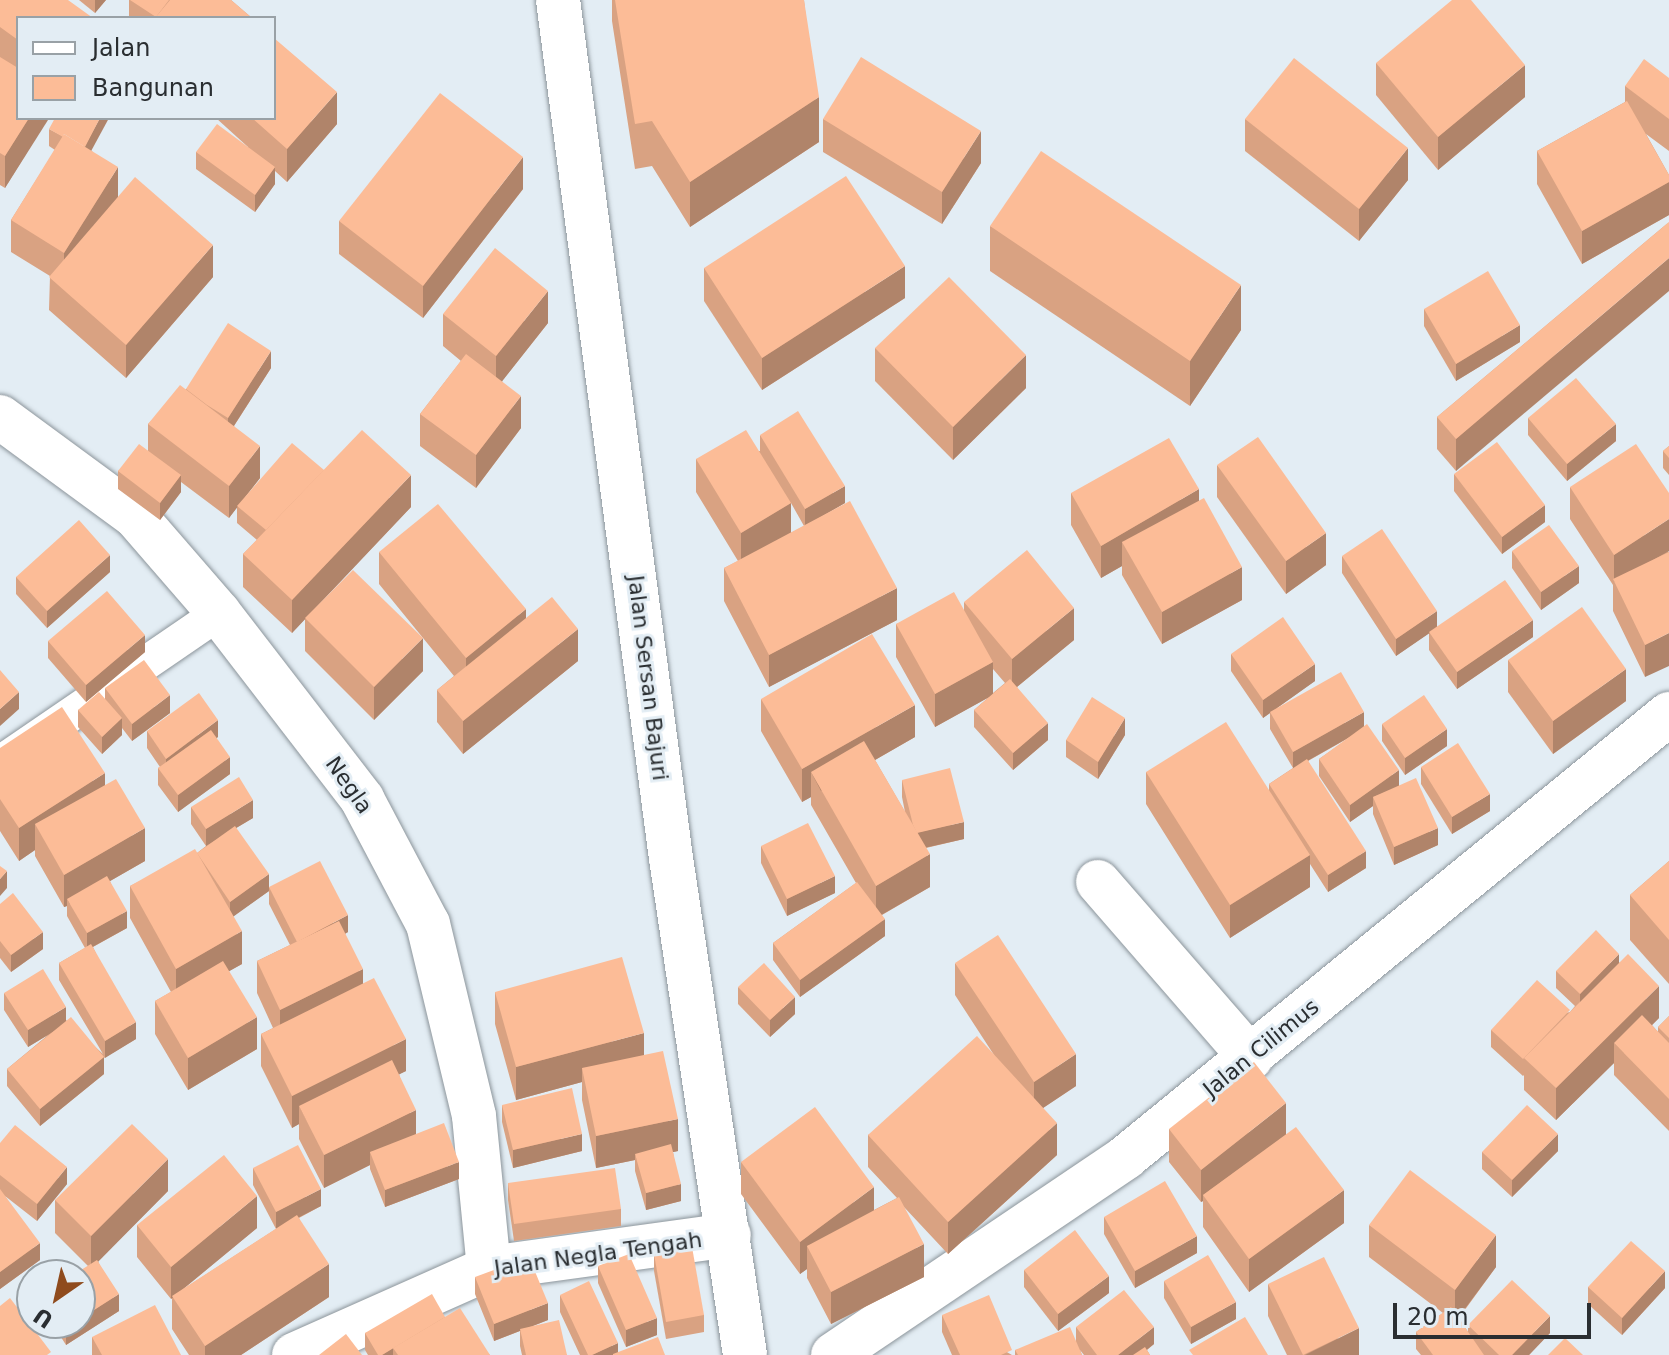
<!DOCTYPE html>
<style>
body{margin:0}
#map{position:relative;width:1669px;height:1355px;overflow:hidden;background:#e3edf4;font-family:"DejaVu Sans",sans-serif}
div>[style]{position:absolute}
.roads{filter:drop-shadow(0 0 2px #8c959b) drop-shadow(0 0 2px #8c959b)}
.lane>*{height:34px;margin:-17px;padding:0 17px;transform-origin:17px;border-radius:17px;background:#fff}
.street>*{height:44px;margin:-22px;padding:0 22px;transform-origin:22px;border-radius:22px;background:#fff}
.secondary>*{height:44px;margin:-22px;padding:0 22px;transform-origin:22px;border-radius:22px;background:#fff}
.wall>*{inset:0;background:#d9a282}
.shaded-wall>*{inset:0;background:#b0846a}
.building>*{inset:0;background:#fcbc97}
span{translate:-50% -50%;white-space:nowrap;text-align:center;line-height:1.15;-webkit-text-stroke:6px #e3edf4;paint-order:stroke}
.street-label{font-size:22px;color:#2a2e31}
.legend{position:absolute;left:16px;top:16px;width:260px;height:104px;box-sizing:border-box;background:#e3edf4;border:2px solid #99a1a6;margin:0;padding:10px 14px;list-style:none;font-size:24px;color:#2a2e31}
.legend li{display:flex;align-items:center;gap:16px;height:40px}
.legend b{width:40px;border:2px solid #99a1a6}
.north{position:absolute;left:16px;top:1259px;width:80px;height:80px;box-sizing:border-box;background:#e3edf4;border:2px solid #99a1a6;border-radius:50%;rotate:214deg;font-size:22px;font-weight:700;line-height:32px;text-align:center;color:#2a2e31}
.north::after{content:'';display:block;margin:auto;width:28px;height:36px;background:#8f4b1d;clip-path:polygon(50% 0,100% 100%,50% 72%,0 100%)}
.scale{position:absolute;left:1393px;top:1303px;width:198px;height:36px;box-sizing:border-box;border:4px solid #2a2e31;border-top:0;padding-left:10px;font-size:24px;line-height:28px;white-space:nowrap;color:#2a2e31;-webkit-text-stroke:6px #e3edf4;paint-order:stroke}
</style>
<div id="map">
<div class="roads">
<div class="lane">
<div style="left:0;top:763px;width:265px;rotate:-34.4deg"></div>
</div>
<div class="street">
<div style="left:0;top:417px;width:167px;rotate:36.3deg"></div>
<div style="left:135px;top:516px;width:128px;rotate:49.1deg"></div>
<div style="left:219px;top:613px;width:235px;rotate:52.4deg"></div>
<div style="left:362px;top:799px;width:141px;rotate:62.2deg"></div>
<div style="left:428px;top:924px;width:197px;rotate:76.5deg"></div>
<div style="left:474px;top:1116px;width:153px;rotate:84.4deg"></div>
<div style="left:1098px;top:882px;width:233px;rotate:49deg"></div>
<div style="left:294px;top:1355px;width:214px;rotate:-24deg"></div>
<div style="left:489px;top:1268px;width:242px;rotate:-7.8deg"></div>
<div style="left:833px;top:1355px;width:354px;rotate:-34deg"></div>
<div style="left:1126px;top:1157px;width:701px;rotate:-39.21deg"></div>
</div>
<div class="secondary">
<div style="left:558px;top:0;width:865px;rotate:82.5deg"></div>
<div style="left:671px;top:858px;width:502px;rotate:81.53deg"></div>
</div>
</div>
<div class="wall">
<div style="clip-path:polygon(0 0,18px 18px,18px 118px,48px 118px,5px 188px,0 185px)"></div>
<div style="clip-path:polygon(79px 0,106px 0,95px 13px)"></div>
<div style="clip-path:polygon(129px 0,231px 0,252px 18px,132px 18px,129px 16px)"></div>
<div style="clip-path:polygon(612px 0,804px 0,819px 142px,690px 227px,652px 166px,635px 169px,612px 21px)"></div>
<div style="clip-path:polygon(1376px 63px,1525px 97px,1438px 170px,1376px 95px)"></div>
<div style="clip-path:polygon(1669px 78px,1669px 151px,1646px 134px,1669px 175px,1669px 215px,1582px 264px,1537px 184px,1537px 151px,1625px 102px,1625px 86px)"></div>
<div style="clip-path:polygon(216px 118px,274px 118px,337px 124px,287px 182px,275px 171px,275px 184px,255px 212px,196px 169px,196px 152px,248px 147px)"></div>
<div style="clip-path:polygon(823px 119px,981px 163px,942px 224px,823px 152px)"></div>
<div style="clip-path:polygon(1245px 119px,1408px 180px,1359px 241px,1245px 151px)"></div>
<div style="clip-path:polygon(49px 129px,92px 151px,118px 197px,213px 277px,126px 378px,49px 310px,50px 276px,11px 252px,11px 220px,55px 150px,49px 146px)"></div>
<div style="clip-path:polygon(523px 189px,423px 318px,339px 254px,339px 221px)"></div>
<div style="clip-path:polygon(1669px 222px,1456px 471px,1437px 449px,1437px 417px)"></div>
<div style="clip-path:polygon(990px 226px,1241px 330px,1190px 406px,990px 271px)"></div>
<div style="clip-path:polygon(704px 268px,905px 298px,762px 390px,704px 301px)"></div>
<div style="clip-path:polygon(1424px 309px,1520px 342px,1456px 381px,1424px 326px)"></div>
<div style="clip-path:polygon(443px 314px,548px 323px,502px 381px,521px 428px,476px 488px,420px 446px,420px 414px,461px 361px,443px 346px)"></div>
<div style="clip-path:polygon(875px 348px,1026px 388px,953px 460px,875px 381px)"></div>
<div style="clip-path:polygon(271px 368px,234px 426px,260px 478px,245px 497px,324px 470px,411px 507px,315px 608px,423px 671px,374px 720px,305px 651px,305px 619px,292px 633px,243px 587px,243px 554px,257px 540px,237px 523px,237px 507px,229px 518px,181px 482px,181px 492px,160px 520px,118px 489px,118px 471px,148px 451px,148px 424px,186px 389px)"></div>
<div style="clip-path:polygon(1528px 418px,1616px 441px,1567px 481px,1528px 435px)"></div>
<div style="clip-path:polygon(evenodd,760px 435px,845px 503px,823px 516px,897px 620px,769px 687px,724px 601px,724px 568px,738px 561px,696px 492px,696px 459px,760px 451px,760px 435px,791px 503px,804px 526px,791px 533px,791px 503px)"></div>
<div style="clip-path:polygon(1669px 446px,1669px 475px,1663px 468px,1663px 451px)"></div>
<div style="clip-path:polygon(1217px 465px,1326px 565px,1286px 594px,1217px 497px)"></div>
<div style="clip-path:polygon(1454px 474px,1545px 522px,1502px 554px,1454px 491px)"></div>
<div style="clip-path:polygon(1570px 487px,1669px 552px,1645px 677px,1613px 611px,1613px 585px,1570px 519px)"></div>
<div style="clip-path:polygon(1071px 493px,1199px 501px,1242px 600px,1162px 644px,1122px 575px,1122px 566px,1101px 578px,1071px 525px)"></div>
<div style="clip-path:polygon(1512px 551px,1579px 583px,1541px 610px,1512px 568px)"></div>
<div style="clip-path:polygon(379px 552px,526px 619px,578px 661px,463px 754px,437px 722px,437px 690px,454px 676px,379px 584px)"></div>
<div style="clip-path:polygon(1342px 556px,1437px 627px,1533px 637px,1457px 689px,1429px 650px,1429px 633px,1396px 656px,1342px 573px)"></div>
<div style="clip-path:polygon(110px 572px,47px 628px,16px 594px,16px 577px)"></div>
<div style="clip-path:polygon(evenodd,964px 602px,1074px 640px,1017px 687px,1048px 740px,1013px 770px,974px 727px,974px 710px,989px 697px,935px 727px,896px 657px,896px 624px,964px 610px,964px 602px,993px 669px,1005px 683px,993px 693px,993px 669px)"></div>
<div style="clip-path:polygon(48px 641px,145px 652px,86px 702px,48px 658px)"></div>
<div style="clip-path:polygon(1231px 654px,1315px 681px,1277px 708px,1364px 727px,1399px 786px,1438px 845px,1394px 865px,1373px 814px,1373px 806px,1350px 822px,1319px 776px,1319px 759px,1352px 736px,1308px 761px,1366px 868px,1328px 892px,1310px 864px,1310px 887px,1230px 938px,1146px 804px,1146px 772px,1269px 790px,1269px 784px,1293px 768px,1270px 729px,1270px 713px,1263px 718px,1231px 671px)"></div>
<div style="clip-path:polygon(1508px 660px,1626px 701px,1553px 754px,1508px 692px)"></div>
<div style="clip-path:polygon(105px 688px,170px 713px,132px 741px,122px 728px,122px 735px,102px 754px,78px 727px,78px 710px,105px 699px)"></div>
<div style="clip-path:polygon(761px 699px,915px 737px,875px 760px,905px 812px,902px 797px,902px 780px,964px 839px,926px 848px,930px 887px,882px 915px,885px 936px,800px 997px,773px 960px,773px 943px,856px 883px,811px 805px,811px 797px,802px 802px,761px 731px)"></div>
<div style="clip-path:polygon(1382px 724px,1447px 746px,1405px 775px,1382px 741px)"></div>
<div style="clip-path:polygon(147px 731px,218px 737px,216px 738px,230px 774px,178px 812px,158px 785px,158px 768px,160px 767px,147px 748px)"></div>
<div style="clip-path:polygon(1125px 735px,1098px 779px,1066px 757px,1066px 740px)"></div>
<div style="clip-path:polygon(0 748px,105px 785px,145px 861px,110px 881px,127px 928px,93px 947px,136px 1039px,104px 1058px,104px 1074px,40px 1126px,7px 1086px,7px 1069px,48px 1035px,28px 1047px,4px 1010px,4px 993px,66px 1020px,103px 1054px,59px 980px,59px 963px,85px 948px,67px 916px,67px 906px,64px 907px,35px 856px,35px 850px,19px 861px,0 831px)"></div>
<div style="clip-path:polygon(1421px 767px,1490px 811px,1452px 834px,1421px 784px)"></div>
<div style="clip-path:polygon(191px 807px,253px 818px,236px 828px,269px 891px,233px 916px,242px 964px,229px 971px,257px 1049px,188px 1090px,155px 1034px,155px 1001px,171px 992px,130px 918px,130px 886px,197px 853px,206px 846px,191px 824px)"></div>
<div style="clip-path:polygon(761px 846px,835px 893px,787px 916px,761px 863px)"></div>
<div style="clip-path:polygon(1669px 861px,1669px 984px,1630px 940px,1630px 895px)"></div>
<div style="clip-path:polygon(269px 887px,348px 932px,345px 934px,363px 983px,406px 1071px,399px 1074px,416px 1134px,459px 1179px,385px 1207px,370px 1169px,370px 1165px,324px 1188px,299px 1139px,299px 1124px,292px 1128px,261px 1066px,261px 1034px,273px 1028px,257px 993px,257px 961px,290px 945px,269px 904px)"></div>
<div style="clip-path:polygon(0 904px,43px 949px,11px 972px,0 958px)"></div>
<div style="clip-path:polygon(1619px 962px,1659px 1018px,1652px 1025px,1658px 1032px,1658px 1027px,1669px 1016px,1669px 1131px,1614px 1075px,1614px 1063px,1556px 1120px,1524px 1090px,1524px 1075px,1523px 1076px,1491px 1047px,1491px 1030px,1570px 1012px,1575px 1006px,1556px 988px,1556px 971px)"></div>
<div style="clip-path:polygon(955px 963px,1076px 1086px,1043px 1108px,1057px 1155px,948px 1254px,904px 1207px,924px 1277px,831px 1324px,807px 1278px,807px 1269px,800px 1274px,741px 1194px,741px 1162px,874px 1210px,897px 1198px,868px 1167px,868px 1135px,994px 1055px,955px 995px)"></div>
<div style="clip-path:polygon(738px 987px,795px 1014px,770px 1037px,738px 1004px)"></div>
<div style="clip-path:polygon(495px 992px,644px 1055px,678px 1151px,673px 1152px,681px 1201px,646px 1210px,635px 1171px,635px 1160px,596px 1168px,582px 1100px,582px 1082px,516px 1100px,495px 1024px)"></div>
<div style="clip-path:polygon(502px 1105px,582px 1151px,513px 1168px,502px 1122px)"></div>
<div style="clip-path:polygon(1169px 1129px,1286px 1134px,1344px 1223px,1249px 1292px,1203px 1227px,1203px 1201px,1201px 1202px,1169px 1162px)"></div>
<div style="clip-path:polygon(0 1143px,67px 1184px,37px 1221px,5px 1196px,40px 1260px,0 1289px)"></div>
<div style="clip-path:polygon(1558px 1151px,1512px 1197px,1482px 1169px,1482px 1152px)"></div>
<div style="clip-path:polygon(253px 1168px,321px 1206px,299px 1218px,329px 1297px,241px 1355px,189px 1355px,172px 1329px,172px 1298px,171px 1299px,137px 1257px,137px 1225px,257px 1228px,182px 1290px,276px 1229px,253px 1185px)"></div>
<div style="clip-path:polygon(508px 1183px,621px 1209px,621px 1226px,514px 1241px,508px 1200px)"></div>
<div style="clip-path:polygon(168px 1191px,98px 1261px,119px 1311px,66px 1345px,52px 1323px,80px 1323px,88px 1266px,55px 1233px,55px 1200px)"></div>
<div style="clip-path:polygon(1104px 1217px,1197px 1253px,1135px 1288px,1104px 1234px)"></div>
<div style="clip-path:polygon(1369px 1225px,1496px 1267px,1459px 1318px,1468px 1332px,1468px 1325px,1550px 1333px,1529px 1355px,1421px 1355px,1416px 1349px,1416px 1332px,1443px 1313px,1369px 1257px)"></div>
<div style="clip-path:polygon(654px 1254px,704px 1315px,704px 1332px,666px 1339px,654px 1271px)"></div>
<div style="clip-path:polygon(598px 1266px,657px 1335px,626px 1347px,598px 1283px)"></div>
<div style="clip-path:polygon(1024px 1270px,1109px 1293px,1058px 1331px,1024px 1287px)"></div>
<div style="clip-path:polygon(475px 1277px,548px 1320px,533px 1326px,567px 1355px,522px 1355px,520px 1346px,520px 1331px,494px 1341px,475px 1294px)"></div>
<div style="clip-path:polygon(1164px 1281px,1236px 1319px,1191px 1344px,1164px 1298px)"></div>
<div style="clip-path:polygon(1268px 1284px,1359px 1355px,1287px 1355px,1268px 1316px)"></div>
<div style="clip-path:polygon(1588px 1287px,1665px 1288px,1622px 1335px,1588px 1304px)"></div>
<div style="clip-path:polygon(560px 1295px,618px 1352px,665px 1355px,580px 1355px,560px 1312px)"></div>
<div style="clip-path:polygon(942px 1315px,1012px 1355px,952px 1355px,942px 1332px)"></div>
<div style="clip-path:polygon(445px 1317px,490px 1355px,368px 1355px,365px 1350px,365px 1333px)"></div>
<div style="clip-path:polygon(1076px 1327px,1154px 1344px,1147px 1350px,1150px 1355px,1084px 1355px,1080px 1350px,1082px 1355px,1015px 1355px,1015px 1350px,1076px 1341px)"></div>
<div style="clip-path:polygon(92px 1337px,181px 1355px,92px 1355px)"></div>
</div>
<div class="shaded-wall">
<div style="clip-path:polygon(95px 0,106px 0,95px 13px)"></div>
<div style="clip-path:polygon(1525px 65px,1525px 97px,1438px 170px,1438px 137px)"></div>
<div style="clip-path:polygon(337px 92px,337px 124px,287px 182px,287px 149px)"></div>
<div style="clip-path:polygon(819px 97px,819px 142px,690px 227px,690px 182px)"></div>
<div style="clip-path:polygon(29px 118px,48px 118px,48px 120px,5px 188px,5px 156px)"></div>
<div style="clip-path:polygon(100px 118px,109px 118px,83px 166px,83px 149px)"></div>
<div style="clip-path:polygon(981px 131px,981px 163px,942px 224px,942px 192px)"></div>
<div style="clip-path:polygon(1408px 148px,1408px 180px,1359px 241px,1359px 209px)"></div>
<div style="clip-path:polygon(523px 157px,523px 189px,423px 318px,423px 286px)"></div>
<div style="clip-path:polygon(118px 167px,118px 200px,64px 285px,64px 253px)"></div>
<div style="clip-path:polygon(275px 167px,275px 184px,255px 212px,255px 195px)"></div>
<div style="clip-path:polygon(1669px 182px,1669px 215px,1582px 264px,1582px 231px)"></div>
<div style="clip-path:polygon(213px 245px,213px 277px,126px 378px,126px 345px)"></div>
<div style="clip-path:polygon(1669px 258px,1669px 291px,1456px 471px,1456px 439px)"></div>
<div style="clip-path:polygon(905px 266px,905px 298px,762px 390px,762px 358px)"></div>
<div style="clip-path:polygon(1241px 285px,1241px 330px,1190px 406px,1190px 361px)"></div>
<div style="clip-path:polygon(548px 291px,548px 323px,496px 389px,496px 356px)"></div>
<div style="clip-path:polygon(1520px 325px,1520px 342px,1456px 381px,1456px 364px)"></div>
<div style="clip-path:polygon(271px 351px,271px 368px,228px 435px,228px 418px)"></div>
<div style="clip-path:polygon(1026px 355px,1026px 388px,953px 460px,953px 427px)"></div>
<div style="clip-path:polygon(521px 396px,521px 428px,476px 488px,476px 455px)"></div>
<div style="clip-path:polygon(1616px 424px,1616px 441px,1567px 481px,1567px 464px)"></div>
<div style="clip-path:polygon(260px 446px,260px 478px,229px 518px,229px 486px)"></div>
<div style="clip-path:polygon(181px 475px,181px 492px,160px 520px,160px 503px)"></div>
<div style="clip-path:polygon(411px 475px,411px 507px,292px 633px,292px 600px)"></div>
<div style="clip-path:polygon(845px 486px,845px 503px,805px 526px,805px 509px)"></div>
<div style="clip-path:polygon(1199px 489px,1199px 522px,1122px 542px,1122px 566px,1101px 578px,1101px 546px)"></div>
<div style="clip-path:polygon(791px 503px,791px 536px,741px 566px,741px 533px)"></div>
<div style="clip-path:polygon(1545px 505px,1545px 522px,1502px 554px,1502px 537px)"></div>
<div style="clip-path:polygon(1669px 519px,1669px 551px,1614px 582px,1614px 555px)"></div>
<div style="clip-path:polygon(1326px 533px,1326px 565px,1286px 594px,1286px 561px)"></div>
<div style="clip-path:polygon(110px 555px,110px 572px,47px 628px,47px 611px)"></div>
<div style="clip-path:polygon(1579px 566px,1579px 583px,1541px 610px,1541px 592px)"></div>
<div style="clip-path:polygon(1242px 567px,1242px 600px,1162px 644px,1162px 612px)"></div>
<div style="clip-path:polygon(897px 588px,897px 620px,769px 687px,769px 655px)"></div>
<div style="clip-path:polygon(1074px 608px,1074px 640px,1012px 691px,1012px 659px)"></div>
<div style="clip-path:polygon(526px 609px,526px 642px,466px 691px,466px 658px)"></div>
<div style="clip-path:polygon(1437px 611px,1437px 628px,1396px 656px,1396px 639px)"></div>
<div style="clip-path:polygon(1533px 620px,1533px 637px,1457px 689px,1457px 672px)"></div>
<div style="clip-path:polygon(578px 629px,578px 661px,463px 754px,463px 721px)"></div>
<div style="clip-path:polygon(1669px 633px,1669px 666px,1645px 677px,1645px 645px)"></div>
<div style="clip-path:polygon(145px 635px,145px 652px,86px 702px,86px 685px)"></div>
<div style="clip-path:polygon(423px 638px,423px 671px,374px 720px,374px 687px)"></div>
<div style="clip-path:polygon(993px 662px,993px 695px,935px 727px,935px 694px)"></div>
<div style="clip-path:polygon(1315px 664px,1315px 681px,1263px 718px,1263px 700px)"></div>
<div style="clip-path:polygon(1626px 669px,1626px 701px,1553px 754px,1553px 721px)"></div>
<div style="clip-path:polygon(19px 692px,19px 709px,0 726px,0 709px)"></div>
<div style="clip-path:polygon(170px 695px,170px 713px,132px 741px,132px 724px)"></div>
<div style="clip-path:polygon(915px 705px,915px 737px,821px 791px,811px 772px,811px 797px,802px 802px,802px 769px)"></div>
<div style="clip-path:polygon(1364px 712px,1364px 729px,1293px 769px,1293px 752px)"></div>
<div style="clip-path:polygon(122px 718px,122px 735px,102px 754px,102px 737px)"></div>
<div style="clip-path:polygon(1125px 718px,1125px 735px,1098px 779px,1098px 762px)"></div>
<div style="clip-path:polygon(218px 720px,218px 737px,166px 776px,166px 759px)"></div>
<div style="clip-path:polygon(1048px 723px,1048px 740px,1013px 770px,1013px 753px)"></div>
<div style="clip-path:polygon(1447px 729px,1447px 746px,1405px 775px,1405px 758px)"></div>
<div style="clip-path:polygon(230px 757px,230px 774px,178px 812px,178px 795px)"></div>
<div style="clip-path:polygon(1399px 770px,1399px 787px,1373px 797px,1373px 806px,1350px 822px,1350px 805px)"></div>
<div style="clip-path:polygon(105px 773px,105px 805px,35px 824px,35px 850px,19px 861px,19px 828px)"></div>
<div style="clip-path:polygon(1490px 794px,1490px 811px,1452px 834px,1452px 817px)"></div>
<div style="clip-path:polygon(253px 800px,253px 818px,206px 846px,206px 829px)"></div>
<div style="clip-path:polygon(964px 822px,964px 839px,915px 850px,915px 833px)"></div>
<div style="clip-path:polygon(145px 828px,145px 861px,70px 904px,67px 899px,67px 906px,64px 907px,64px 875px)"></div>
<div style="clip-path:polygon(1438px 828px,1438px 845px,1394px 865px,1394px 847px)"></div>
<div style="clip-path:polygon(1366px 851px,1366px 868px,1328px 892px,1328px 875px)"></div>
<div style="clip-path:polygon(930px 854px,930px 887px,876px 918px,876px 886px)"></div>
<div style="clip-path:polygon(1310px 855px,1310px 887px,1230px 938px,1230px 905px)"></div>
<div style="clip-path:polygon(7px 871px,7px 888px,0 896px,0 879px)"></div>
<div style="clip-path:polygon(269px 874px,269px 891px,230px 919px,230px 902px)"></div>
<div style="clip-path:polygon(835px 876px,835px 893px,787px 916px,787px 899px)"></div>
<div style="clip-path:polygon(127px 911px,127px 928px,87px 950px,87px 933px)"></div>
<div style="clip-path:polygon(348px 915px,348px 932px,297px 959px,297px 942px)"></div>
<div style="clip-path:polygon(885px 919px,885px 936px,800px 997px,800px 980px)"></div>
<div style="clip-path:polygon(242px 931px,242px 964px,176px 1001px,176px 969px)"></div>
<div style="clip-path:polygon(43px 932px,43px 949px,11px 972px,11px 955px)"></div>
<div style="clip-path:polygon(1619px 954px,1619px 971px,1580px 1011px,1580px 994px)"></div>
<div style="clip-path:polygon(363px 969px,363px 1001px,280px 1043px,280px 1010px)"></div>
<div style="clip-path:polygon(1659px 986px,1659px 1018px,1624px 1053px,1614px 1043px,1614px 1063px,1556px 1120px,1556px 1088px)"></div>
<div style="clip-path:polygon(795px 997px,795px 1014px,770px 1037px,770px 1020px)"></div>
<div style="clip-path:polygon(66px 1007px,66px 1024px,28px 1047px,28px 1030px)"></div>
<div style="clip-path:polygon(257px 1017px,257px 1049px,188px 1090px,188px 1058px)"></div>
<div style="clip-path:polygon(136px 1022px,136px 1039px,105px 1058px,105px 1041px)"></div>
<div style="clip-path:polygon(644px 1033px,644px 1065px,582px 1068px,582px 1082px,516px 1100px,516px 1067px)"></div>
<div style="clip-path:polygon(406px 1039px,406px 1071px,307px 1121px,299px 1106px,299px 1124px,292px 1128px,292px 1096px)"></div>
<div style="clip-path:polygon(1076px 1054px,1076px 1086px,1034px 1114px,1034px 1082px)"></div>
<div style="clip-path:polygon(104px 1057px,104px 1074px,40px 1126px,40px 1109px)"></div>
<div style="clip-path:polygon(1286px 1103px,1286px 1135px,1203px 1195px,1203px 1201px,1201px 1202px,1201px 1170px)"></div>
<div style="clip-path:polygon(416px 1110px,416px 1142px,370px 1152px,370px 1165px,324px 1188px,324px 1155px)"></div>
<div style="clip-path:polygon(678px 1119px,678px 1151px,637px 1160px,635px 1154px,635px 1160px,596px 1168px,596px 1136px)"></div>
<div style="clip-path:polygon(1057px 1123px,1057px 1155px,948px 1254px,948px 1222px)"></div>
<div style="clip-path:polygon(582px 1134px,582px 1151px,513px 1168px,513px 1150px)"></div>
<div style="clip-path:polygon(1558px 1134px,1558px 1151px,1512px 1197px,1512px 1180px)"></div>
<div style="clip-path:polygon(168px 1159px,168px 1191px,91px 1269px,91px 1236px)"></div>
<div style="clip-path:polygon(459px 1162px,459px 1179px,385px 1207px,385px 1190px)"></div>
<div style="clip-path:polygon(67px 1167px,67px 1184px,37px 1221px,37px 1204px)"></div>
<div style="clip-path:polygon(681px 1184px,681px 1201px,646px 1210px,646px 1193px)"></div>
<div style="clip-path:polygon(874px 1187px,874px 1219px,807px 1246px,807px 1269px,800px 1274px,800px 1242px)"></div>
<div style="clip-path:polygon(321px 1189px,321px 1206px,276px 1229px,276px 1212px)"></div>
<div style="clip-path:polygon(1344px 1190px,1344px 1223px,1249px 1292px,1249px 1259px)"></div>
<div style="clip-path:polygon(257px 1196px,257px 1228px,171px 1299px,171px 1267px)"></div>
<div style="clip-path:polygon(1496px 1235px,1496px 1267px,1455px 1322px,1455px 1290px)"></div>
<div style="clip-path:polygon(1197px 1236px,1197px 1253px,1135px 1288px,1135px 1271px)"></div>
<div style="clip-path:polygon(40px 1243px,40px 1260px,0 1289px,0 1272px)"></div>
<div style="clip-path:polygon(924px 1244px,924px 1277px,831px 1324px,831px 1292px)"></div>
<div style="clip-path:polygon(329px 1264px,329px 1297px,241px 1355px,205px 1355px,205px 1346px)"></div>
<div style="clip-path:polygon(1665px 1271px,1665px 1288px,1622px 1335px,1622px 1318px)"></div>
<div style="clip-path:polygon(1109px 1276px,1109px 1293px,1058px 1331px,1058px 1314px)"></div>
<div style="clip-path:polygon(119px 1294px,119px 1311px,66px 1345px,66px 1328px,74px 1323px,80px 1323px,80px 1319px)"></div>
<div style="clip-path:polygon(1236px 1302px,1236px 1319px,1191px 1344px,1191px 1327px)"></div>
<div style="clip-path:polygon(548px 1303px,548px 1320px,494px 1341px,494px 1324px)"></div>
<div style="clip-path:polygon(1550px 1316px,1550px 1333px,1529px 1355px,1512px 1355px)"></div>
<div style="clip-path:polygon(657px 1318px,657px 1335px,626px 1347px,626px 1330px)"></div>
<div style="clip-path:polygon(1154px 1327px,1154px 1344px,1140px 1355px,1118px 1355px)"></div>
<div style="clip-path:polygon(1359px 1328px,1359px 1355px,1305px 1355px)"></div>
<div style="clip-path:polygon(618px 1343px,618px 1355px,592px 1355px)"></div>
<div style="clip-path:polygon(393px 1348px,393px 1355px,382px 1355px)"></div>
</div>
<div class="building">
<div style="clip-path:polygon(0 0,68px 0,93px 18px,18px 18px,18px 40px,0 27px)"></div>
<div style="clip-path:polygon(130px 0,169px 0,156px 17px)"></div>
<div style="clip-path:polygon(170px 0,231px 0,252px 18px,155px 18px)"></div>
<div style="clip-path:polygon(615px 0,804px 0,819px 97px,690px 182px,652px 121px,635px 124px)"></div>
<div style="clip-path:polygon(1452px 0,1471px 0,1525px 65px,1438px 137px,1376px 63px)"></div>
<div style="clip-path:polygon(274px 38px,337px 92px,287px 149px,252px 118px,274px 118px)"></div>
<div style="clip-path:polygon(0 57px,18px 68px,18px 118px,29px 118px,5px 156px,0 153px)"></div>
<div style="clip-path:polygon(861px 57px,981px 131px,942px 192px,823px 119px)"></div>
<div style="clip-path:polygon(1294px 58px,1408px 148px,1359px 209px,1245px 119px)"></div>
<div style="clip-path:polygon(1644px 59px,1669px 78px,1669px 119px,1625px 86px)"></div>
<div style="clip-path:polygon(440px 93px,523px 157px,423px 286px,339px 221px)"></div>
<div style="clip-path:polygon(1627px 101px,1669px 175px,1669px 182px,1582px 231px,1537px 151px)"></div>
<div style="clip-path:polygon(55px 118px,100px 118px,85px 147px,64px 134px,63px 137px,49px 129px)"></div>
<div style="clip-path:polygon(217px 124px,275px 167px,255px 195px,196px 152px)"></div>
<div style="clip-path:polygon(64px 134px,118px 167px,64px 253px,11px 220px)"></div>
<div style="clip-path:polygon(1041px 151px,1241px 285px,1190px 361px,990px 226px)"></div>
<div style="clip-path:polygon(846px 176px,905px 266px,762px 358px,704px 268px)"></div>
<div style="clip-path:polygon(135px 177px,213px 245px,126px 345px,49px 277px)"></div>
<div style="clip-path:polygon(1669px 222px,1669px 258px,1456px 439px,1437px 417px)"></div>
<div style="clip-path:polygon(495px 248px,548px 291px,496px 356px,443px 314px)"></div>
<div style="clip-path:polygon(1488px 271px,1520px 325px,1456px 364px,1424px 309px)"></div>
<div style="clip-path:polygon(949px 277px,1026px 355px,953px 427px,875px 348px)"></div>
<div style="clip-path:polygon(228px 323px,271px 351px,228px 418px,207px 405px,186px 389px)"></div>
<div style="clip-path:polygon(466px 354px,521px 396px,476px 455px,420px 414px)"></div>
<div style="clip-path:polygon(1576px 378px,1616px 424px,1567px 464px,1528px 418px)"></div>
<div style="clip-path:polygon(180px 385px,260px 446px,229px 486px,148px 424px)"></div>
<div style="clip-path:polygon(798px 411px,845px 486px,805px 509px,760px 435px)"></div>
<div style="clip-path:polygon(362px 430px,411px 475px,292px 600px,243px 554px)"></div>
<div style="clip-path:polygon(746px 430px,791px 503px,741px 533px,696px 459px)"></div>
<div style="clip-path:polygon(1258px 437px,1326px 533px,1286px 561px,1217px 465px)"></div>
<div style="clip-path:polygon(1169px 438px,1199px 489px,1101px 546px,1071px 493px)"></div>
<div style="clip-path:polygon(1497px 442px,1545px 505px,1502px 537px,1454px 474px)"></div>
<div style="clip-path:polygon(292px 443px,324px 470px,266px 530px,237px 506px)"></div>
<div style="clip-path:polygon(139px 444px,181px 475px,160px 503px,118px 471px)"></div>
<div style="clip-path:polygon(1636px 444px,1669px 493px,1669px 519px,1614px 555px,1570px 487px)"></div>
<div style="clip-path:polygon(1669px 446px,1669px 458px,1663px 451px)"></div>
<div style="clip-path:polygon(1204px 498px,1242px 567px,1162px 612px,1122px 542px)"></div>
<div style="clip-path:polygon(850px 501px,897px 588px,769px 655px,724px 568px)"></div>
<div style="clip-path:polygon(438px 504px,526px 609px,466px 658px,379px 552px)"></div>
<div style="clip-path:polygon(79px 520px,110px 555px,47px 611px,16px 577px)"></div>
<div style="clip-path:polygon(1549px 525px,1579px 566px,1541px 592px,1512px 551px)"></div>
<div style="clip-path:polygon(1382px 529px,1437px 611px,1396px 639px,1342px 556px)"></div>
<div style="clip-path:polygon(1027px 550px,1074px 608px,1012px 659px,964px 602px)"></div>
<div style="clip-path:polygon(1669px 552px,1669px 633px,1645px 645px,1613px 579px)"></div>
<div style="clip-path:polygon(353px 570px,423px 638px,374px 687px,305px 618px)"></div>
<div style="clip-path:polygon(1505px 580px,1533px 620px,1457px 672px,1429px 632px)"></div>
<div style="clip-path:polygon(107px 591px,145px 635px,86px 685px,48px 641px)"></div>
<div style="clip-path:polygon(954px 592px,993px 662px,935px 694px,896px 624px)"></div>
<div style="clip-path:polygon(552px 597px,578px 629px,463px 721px,437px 690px)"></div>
<div style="clip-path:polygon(1582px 607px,1626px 669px,1553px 721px,1508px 660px)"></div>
<div style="clip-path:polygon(1283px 617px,1315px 664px,1263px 700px,1231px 654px)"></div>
<div style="clip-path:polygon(872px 634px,915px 705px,802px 769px,761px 699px)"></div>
<div style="clip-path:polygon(144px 660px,170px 695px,132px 724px,105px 688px)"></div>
<div style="clip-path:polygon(0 670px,19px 692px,0 709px)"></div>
<div style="clip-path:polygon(1341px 672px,1364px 712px,1293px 752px,1270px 712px)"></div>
<div style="clip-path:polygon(1010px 679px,1048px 723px,1013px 753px,974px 710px)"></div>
<div style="clip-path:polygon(99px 692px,122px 718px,102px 737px,78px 710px)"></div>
<div style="clip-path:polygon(199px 693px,218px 720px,166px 759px,147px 731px)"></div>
<div style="clip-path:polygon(1424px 695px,1447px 729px,1405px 758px,1382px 724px)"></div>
<div style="clip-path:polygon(1092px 697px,1125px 718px,1098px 762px,1066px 740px)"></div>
<div style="clip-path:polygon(62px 707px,105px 773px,19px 828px,0 799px,0 748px)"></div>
<div style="clip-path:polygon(1226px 722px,1310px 855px,1230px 905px,1146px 772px)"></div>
<div style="clip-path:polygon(1367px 724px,1399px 770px,1350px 805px,1319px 759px)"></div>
<div style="clip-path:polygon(211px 730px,230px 757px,178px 795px,158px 768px)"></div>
<div style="clip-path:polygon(864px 741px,930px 854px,876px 886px,811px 772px)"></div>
<div style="clip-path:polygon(1458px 743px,1490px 794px,1452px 817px,1421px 767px)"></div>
<div style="clip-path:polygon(1307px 759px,1366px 851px,1328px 875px,1269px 784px)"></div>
<div style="clip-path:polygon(950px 768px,964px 822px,917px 833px,913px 825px,902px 780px)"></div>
<div style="clip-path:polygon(239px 777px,253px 800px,206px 829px,191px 807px)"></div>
<div style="clip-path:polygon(1416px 778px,1438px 828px,1394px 847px,1373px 797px)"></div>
<div style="clip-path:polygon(116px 779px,145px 828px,64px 875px,35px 824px)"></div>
<div style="clip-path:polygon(808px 823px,835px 876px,787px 899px,761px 846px)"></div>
<div style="clip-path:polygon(235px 826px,269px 874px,230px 902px,197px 853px)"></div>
<div style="clip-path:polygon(195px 849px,242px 931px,176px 969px,130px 886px)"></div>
<div style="clip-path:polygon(320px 861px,348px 915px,297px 942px,269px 887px)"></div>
<div style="clip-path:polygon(1669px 861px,1669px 940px,1630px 895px)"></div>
<div style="clip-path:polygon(0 866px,7px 871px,0 879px)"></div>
<div style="clip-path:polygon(107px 876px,127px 911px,87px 933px,67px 899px)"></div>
<div style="clip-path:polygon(857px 882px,885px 919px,800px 980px,773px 943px)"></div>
<div style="clip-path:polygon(13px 893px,43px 932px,11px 955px,0 941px,0 904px)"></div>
<div style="clip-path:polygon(339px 921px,363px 969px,280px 1010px,257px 961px)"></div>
<div style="clip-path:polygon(1596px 930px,1619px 954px,1580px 994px,1556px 971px)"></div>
<div style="clip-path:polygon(998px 935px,1076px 1054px,1034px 1082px,955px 963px)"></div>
<div style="clip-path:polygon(91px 944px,136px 1022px,105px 1041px,59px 963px)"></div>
<div style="clip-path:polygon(1628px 954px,1659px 986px,1556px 1088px,1524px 1058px)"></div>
<div style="clip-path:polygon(622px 957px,644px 1033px,516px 1067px,495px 992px)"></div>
<div style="clip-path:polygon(223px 961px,257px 1017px,188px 1058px,155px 1001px)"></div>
<div style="clip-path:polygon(764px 963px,795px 997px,770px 1020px,738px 987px)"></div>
<div style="clip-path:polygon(43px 969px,66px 1007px,28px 1030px,4px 993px)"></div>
<div style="clip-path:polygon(374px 978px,406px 1039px,292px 1096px,261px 1034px)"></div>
<div style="clip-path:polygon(1537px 980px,1570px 1010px,1523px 1059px,1491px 1030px)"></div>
<div style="clip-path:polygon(1642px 1015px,1669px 1043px,1669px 1099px,1614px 1043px)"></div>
<div style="clip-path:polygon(1669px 1016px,1669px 1038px,1658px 1027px)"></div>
<div style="clip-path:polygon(71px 1017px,104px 1057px,40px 1109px,7px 1069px)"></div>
<div style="clip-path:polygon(977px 1036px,1057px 1123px,948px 1222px,868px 1135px)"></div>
<div style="clip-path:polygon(663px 1051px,678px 1119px,596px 1136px,582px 1068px)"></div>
<div style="clip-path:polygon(392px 1060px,416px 1110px,324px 1155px,299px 1106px)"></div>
<div style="clip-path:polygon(1254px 1062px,1286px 1103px,1201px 1170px,1169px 1129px)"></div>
<div style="clip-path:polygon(572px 1088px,582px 1134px,513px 1150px,502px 1105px)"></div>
<div style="clip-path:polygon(1527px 1105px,1558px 1134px,1512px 1180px,1482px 1152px)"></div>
<div style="clip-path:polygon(815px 1107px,874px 1187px,800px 1242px,741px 1162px)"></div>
<div style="clip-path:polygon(444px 1123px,459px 1162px,385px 1190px,370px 1152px)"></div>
<div style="clip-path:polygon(132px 1124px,168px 1159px,91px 1236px,55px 1200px)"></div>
<div style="clip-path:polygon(15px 1125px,67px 1167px,37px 1204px,0 1175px,0 1143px)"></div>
<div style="clip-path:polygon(1296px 1127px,1344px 1190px,1249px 1259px,1203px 1195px)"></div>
<div style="clip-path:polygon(671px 1144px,681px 1184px,646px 1193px,635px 1154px)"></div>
<div style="clip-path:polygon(298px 1145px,321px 1189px,276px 1212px,253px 1168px)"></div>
<div style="clip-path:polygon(224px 1155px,257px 1196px,171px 1267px,137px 1225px)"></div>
<div style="clip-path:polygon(615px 1168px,621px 1209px,514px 1224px,508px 1183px)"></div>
<div style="clip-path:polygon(1410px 1170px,1496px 1235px,1455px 1290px,1369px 1225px)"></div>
<div style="clip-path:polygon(1165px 1181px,1197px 1236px,1135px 1271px,1104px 1217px)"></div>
<div style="clip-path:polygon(0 1189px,40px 1243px,0 1272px)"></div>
<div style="clip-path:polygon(899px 1197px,924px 1244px,831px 1292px,807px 1246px)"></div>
<div style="clip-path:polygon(297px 1215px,329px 1264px,205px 1346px,172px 1296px)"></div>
<div style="clip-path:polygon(1075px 1230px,1109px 1276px,1058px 1314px,1024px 1270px)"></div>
<div style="clip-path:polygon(1631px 1241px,1665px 1271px,1622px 1318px,1588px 1287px)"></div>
<div style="clip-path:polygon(692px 1247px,704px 1315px,666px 1322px,654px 1254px)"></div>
<div style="clip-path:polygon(629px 1254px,657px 1318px,626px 1330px,598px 1266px)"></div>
<div style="clip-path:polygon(1208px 1255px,1236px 1302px,1191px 1327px,1164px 1281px)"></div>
<div style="clip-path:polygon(529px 1257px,548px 1303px,494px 1324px,475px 1277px)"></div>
<div style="clip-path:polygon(1324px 1257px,1359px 1328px,1303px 1355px,1268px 1284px)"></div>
<div style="clip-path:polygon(97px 1260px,119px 1294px,80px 1319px,80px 1275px,73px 1275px)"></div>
<div style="clip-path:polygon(1512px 1280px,1550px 1316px,1512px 1355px,1499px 1355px,1468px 1325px)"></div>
<div style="clip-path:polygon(589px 1281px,618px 1343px,592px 1355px,588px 1355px,560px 1295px)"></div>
<div style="clip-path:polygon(1124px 1290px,1154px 1327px,1118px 1355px,1097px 1355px,1076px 1327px)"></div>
<div style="clip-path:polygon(432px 1294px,445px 1317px,382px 1355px,378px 1355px,365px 1333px)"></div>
<div style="clip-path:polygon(989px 1295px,1012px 1350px,1001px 1355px,960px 1355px,942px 1315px)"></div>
<div style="clip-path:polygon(10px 1298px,51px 1352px,47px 1355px,0 1355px,0 1306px)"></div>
<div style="clip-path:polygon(155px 1305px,181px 1355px,102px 1355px,92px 1337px)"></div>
<div style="clip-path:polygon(1451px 1307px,1484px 1355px,1433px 1355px,1416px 1332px)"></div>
<div style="clip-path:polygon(460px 1308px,490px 1355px,398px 1355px,393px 1348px)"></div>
<div style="clip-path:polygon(1245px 1317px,1268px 1355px,1193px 1355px,1189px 1350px)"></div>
<div style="clip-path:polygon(559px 1320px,567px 1355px,526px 1355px,520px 1329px)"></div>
<div style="clip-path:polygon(63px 1323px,74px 1323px,66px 1328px)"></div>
<div style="clip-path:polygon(1070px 1327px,1082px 1355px,1018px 1355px,1015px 1350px)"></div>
<div style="clip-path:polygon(346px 1334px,362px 1355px,319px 1355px)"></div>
<div style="clip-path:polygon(658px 1337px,665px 1355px,613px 1355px,613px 1354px)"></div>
<div style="clip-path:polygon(1565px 1338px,1583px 1355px,1548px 1355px)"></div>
<div style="clip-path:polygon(1145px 1347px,1150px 1355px,1133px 1355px)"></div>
</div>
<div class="street-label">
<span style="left:648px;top:678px;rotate:83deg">Jalan Sersan Bajuri</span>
<span style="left:349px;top:785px;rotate:55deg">Negla</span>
<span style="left:1261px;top:1048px;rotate:-39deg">Jalan Cilimus</span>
<span style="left:598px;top:1254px;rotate:-8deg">Jalan Negla Tengah</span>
</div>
<ul class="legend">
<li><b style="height:10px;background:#fff"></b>Jalan</li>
<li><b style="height:22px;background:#fcbc97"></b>Bangunan</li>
</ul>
<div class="north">U</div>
<div class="scale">20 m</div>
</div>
